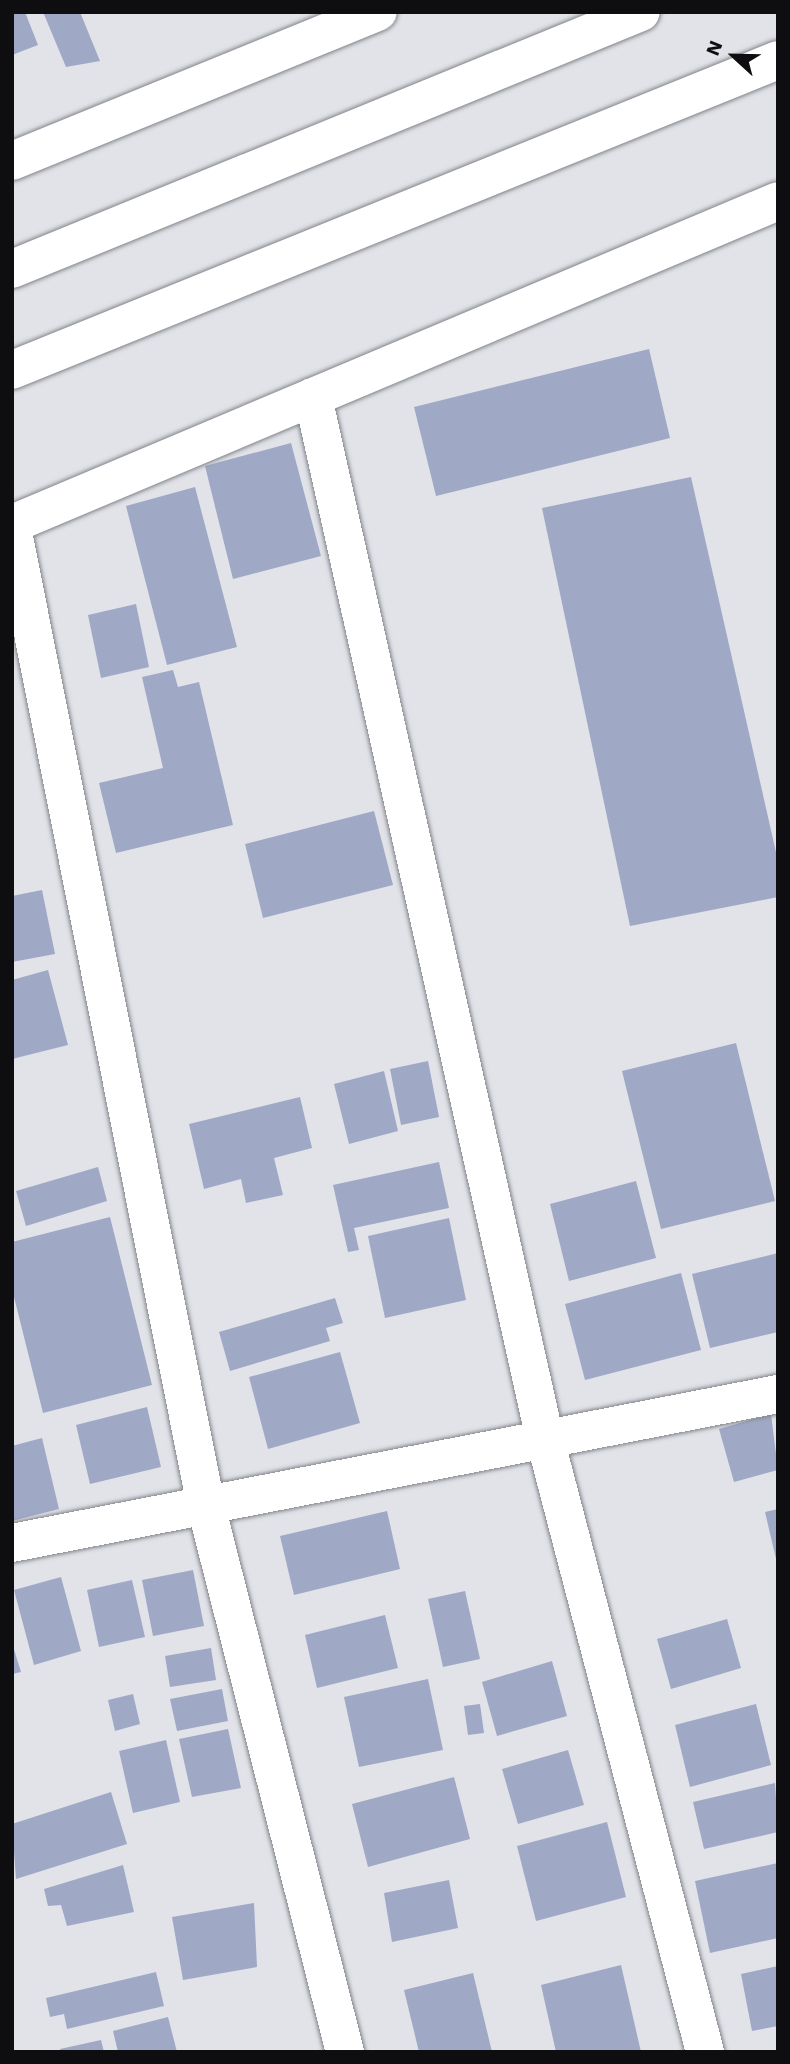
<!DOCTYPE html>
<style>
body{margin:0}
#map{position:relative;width:790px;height:2064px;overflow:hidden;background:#e1e3e9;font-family:"Work Sans",sans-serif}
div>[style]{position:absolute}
.building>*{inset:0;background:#9fa9c6}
.roads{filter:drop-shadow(0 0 2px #828489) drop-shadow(0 0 2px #828489)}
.street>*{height:38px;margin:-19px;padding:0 19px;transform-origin:19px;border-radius:19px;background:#fff}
.secondary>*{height:38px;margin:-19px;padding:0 19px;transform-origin:19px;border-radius:19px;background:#fff}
.highway>*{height:38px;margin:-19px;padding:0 19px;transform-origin:19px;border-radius:19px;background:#fff}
span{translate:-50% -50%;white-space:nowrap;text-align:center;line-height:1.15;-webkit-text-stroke:6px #e1e3e9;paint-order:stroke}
.frame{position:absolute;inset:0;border:14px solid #0e0e10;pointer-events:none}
.north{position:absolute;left:699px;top:21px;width:70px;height:70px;-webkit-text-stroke:5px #e1e3e9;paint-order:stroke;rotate:292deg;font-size:19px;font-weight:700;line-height:28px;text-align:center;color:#0e0e10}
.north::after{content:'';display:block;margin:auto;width:24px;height:32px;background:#0e0e10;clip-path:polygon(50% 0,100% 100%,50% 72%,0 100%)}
</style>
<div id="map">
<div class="building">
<div style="clip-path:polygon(12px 12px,25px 12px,38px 45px,12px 55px)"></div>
<div style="clip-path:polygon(43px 12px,80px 12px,100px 61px,66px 67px)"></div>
<div style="clip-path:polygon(649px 349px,670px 438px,436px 496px,414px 407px)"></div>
<div style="clip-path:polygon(291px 443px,321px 556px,233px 579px,205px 466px)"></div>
<div style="clip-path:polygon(691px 477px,778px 861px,778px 897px,630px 926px,542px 508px)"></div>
<div style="clip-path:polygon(195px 487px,237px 647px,167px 665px,126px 506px)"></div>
<div style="clip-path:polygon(136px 604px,149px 667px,101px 678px,88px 615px)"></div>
<div style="clip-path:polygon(173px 670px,178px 687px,199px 682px,233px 825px,116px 853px,99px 783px,163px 768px,142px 677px)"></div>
<div style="clip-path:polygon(374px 811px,393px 885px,263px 918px,245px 844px)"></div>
<div style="clip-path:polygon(42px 890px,55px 954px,12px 962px,12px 896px)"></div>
<div style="clip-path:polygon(48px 970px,68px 1045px,12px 1059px,12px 980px)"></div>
<div style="clip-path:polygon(736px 1043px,775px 1201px,661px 1229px,622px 1071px)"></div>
<div style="clip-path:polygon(428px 1061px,439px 1117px,401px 1125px,390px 1069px)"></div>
<div style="clip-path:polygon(384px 1071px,398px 1131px,349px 1144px,334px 1084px)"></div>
<div style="clip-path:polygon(300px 1097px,312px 1148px,274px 1158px,283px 1195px,246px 1203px,241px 1179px,204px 1189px,189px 1124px)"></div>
<div style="clip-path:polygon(439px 1162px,449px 1208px,354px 1228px,359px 1250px,348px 1252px,333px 1185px)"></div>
<div style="clip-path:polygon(98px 1167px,107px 1201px,26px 1226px,16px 1191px)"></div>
<div style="clip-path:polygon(636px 1181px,656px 1258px,569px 1281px,550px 1204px)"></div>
<div style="clip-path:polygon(110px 1217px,152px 1385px,43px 1413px,12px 1289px,12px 1242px)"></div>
<div style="clip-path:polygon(449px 1218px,466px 1300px,385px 1318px,368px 1236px)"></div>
<div style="clip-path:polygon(778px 1253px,778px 1332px,710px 1348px,692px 1274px)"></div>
<div style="clip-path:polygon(681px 1273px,701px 1350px,585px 1380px,565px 1304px)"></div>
<div style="clip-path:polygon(335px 1298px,343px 1323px,326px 1328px,330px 1341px,230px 1371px,219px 1332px)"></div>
<div style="clip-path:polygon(340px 1352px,360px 1423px,268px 1449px,249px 1377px)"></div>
<div style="clip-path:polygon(147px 1407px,161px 1467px,90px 1484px,76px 1425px)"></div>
<div style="clip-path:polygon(771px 1414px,778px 1470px,734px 1482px,719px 1429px)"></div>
<div style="clip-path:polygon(42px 1438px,59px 1509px,12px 1521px,12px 1446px)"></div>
<div style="clip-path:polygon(778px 1509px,778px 1563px,777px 1563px,765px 1512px)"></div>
<div style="clip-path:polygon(387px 1511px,400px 1569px,294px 1595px,280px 1536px)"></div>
<div style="clip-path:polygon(193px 1570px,204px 1626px,153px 1636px,142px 1580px)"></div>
<div style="clip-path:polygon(61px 1577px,81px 1651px,34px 1665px,14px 1590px)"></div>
<div style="clip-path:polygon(132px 1580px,145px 1637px,99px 1647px,87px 1590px)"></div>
<div style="clip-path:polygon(465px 1591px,480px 1659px,443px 1667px,428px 1599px)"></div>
<div style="clip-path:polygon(385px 1615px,398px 1668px,317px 1688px,305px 1635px)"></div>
<div style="clip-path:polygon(727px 1619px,741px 1668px,671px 1689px,657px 1639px)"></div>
<div style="clip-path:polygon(12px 1643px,21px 1672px,12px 1674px)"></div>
<div style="clip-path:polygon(211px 1648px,216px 1680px,170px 1687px,165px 1656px)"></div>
<div style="clip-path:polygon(552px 1661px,567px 1716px,497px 1736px,482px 1682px)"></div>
<div style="clip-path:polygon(428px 1679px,443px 1750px,359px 1767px,344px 1697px)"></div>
<div style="clip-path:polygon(222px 1689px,228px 1721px,177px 1731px,170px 1699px)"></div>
<div style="clip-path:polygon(133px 1694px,140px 1724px,115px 1731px,108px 1700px)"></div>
<div style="clip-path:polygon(480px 1704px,484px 1733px,468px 1735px,464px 1706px)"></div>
<div style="clip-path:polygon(756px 1704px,771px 1765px,690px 1787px,675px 1725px)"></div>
<div style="clip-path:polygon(228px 1729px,241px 1788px,192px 1797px,179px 1739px)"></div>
<div style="clip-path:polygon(166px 1740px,180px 1802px,133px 1813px,119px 1751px)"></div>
<div style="clip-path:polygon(568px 1750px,584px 1805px,518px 1824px,502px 1769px)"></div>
<div style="clip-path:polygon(454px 1777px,470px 1839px,368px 1867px,352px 1804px)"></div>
<div style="clip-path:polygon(775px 1783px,778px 1832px,704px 1849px,693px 1802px)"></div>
<div style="clip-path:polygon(111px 1792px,127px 1844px,16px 1879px,12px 1824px)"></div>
<div style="clip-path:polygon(607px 1822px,626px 1897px,536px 1921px,517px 1846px)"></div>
<div style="clip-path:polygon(778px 1863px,778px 1938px,710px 1953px,695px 1881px)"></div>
<div style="clip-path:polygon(123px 1865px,134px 1912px,67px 1926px,61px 1905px,48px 1906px,44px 1889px)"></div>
<div style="clip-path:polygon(449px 1880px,458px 1928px,392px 1942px,384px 1893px)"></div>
<div style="clip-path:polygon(254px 1903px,257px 1967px,183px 1980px,172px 1917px)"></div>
<div style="clip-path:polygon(621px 1965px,641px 2052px,556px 2052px,541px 1985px)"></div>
<div style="clip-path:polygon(778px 1966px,778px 2026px,752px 2031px,741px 1974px)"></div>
<div style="clip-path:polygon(156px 1972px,164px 2006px,67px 2029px,64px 2014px,50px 2017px,46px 1998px)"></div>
<div style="clip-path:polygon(473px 1973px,492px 2052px,419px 2052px,404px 1990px)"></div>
<div style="clip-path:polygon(168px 2017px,177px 2052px,118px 2052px,113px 2031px)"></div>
<div style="clip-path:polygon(101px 2040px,104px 2052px,60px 2052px,60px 2049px)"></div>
</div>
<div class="roads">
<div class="street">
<div style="left:313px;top:397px;width:1068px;rotate:77.45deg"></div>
<div style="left:545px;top:1439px;width:634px;rotate:75.37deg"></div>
<div style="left:12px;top:527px;width:998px;rotate:78.79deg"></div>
<div style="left:206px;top:1506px;width:563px;rotate:75.72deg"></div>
<div style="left:12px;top:1543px;width:780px;rotate:-11.01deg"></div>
</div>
<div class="secondary">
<div style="left:12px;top:161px;width:395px;rotate:-22.2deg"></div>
<div style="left:12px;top:524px;width:831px;rotate:-22.86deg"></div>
</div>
<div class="highway">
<div style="left:12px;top:269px;width:679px;rotate:-22.22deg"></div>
<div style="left:12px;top:370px;width:826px;rotate:-22.03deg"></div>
</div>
</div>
<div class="frame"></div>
<div class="north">N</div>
</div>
